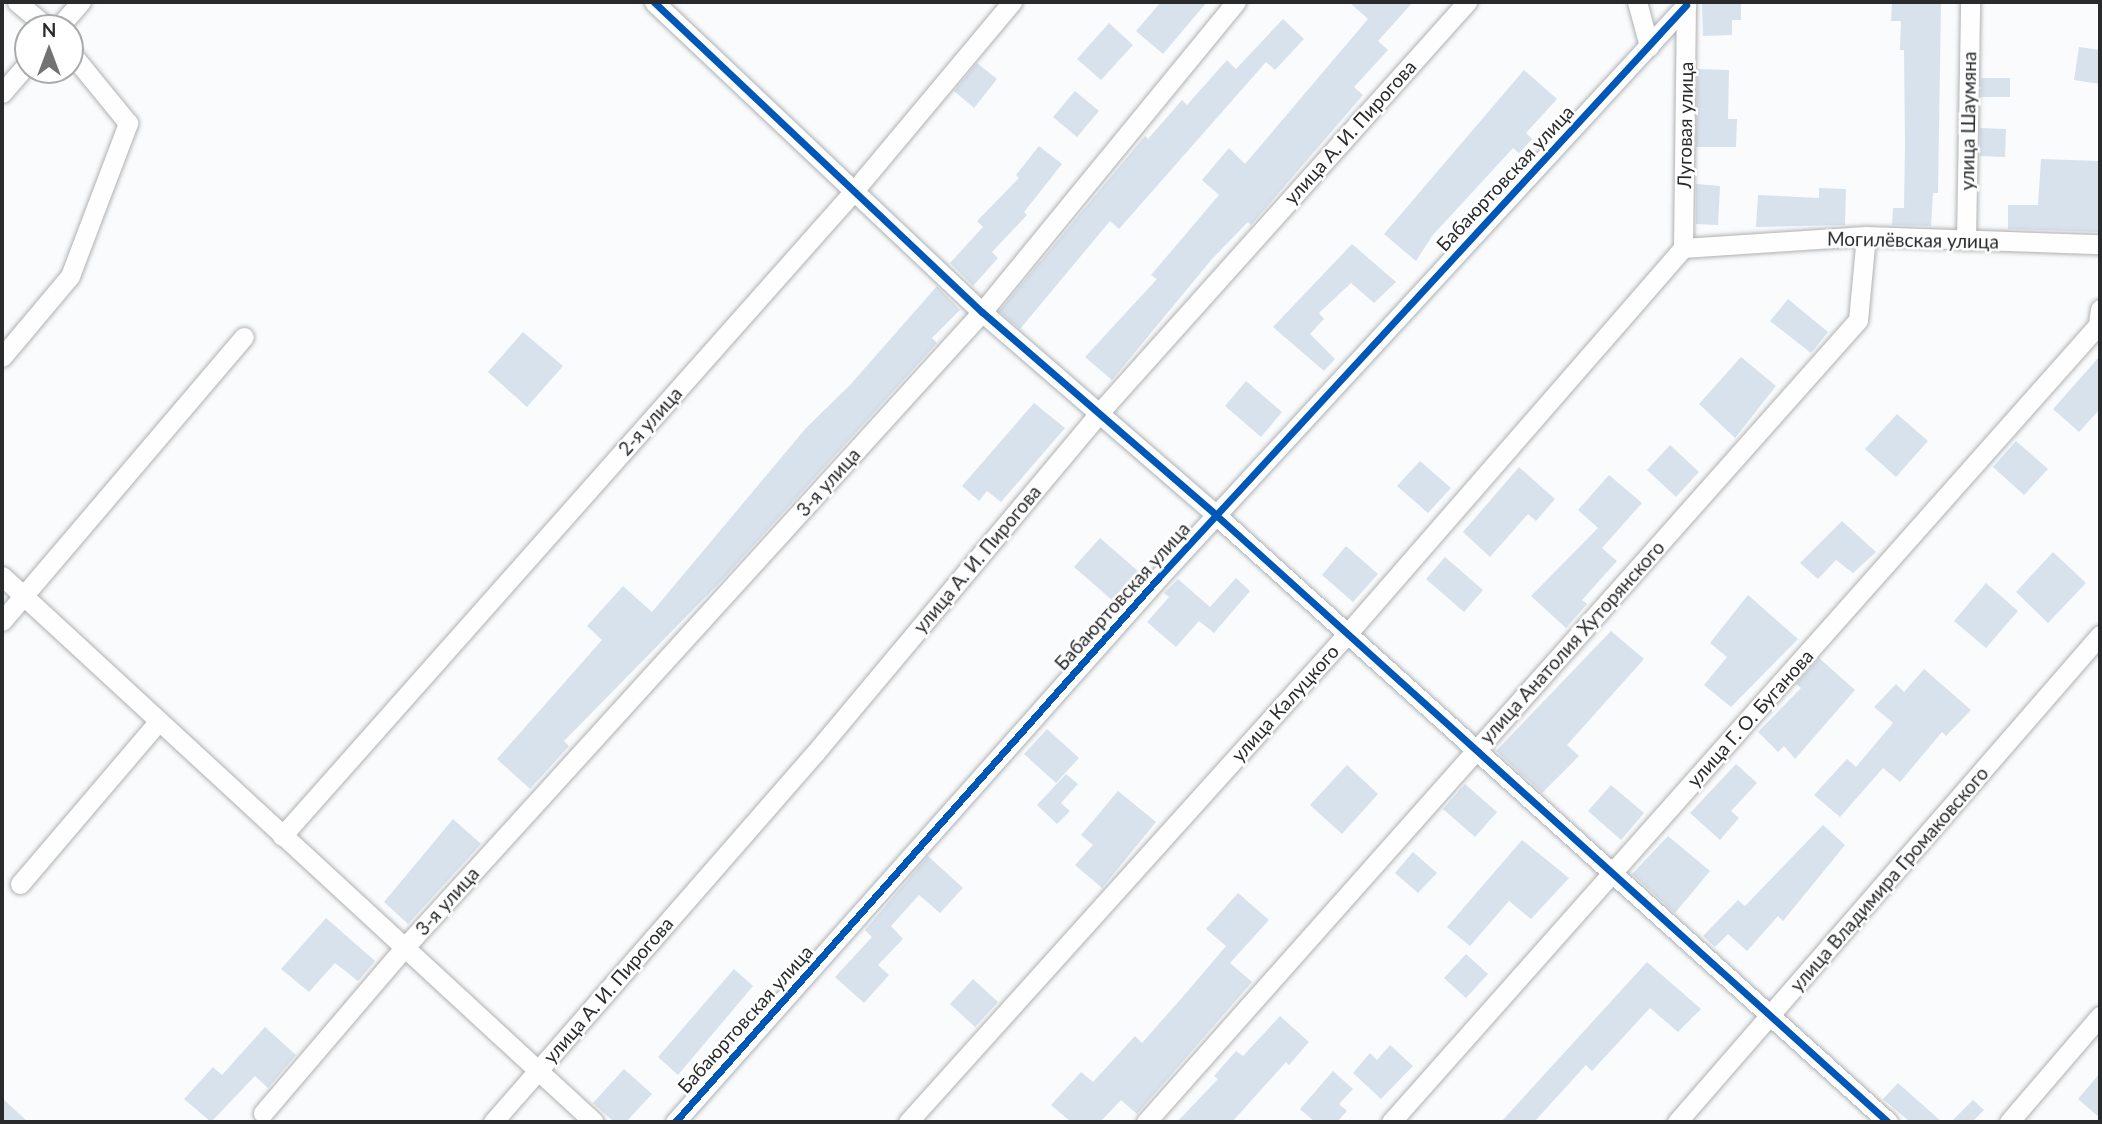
<!DOCTYPE html>
<meta charset="utf-8">
<style>
body{margin:0}
#map{position:relative;width:2102px;height:1124px;overflow:hidden;background:#fafbfc;font-family:Lato,sans-serif}
div>[style]{position:absolute}
.building>*{inset:0;background:#d8e2ec}
.roads{filter:drop-shadow(0 0 2px #b0b1b2) drop-shadow(0 0 2px #b0b1b2)}
.minor>*{height:19px;margin:-9.5px;padding:0 9.5px;transform-origin:9.5px;border-radius:9.5px;background:#fefeff}
.cycleway>*{height:7px;margin:-3.5px;padding:0 3.5px;transform-origin:3.5px;border-radius:3.5px;background:#0057b8}
span{translate:-50% -50%;white-space:nowrap;text-align:center;line-height:1.15;-webkit-text-stroke:5px #fff;paint-order:stroke}
.street-label{font-size:19px;color:#292a2b}
.frame{position:absolute;inset:0;border:4px solid #292a2b;pointer-events:none}
.north{position:absolute;left:14px;top:14px;width:70px;height:70px;box-sizing:border-box;background:#fff;border:2px solid #a9aaaa;border-radius:50%;rotate:0deg;font-size:19px;font-weight:700;line-height:28px;text-align:center;color:#292a2b}
.north::after{content:'';display:block;margin:auto;width:24px;height:32px;background:#727374;clip-path:polygon(50% 0,100% 100%,50% 72%,0 100%)}
</style>
<div id="map">
<div class="building">
<div style="clip-path:polygon(1161px 2px,1207px 2px,1163px 54px,1136px 31px)"></div>
<div style="clip-path:polygon(1349px 2px,1413px 2px,1378px 41px,1388px 50px,1354px 87px,1363px 95px,1251px 225px,1248px 222px,1212px 259px,1112px 380px,1085px 357px,1157px 279px,1151px 275px,1219px 195px,1202px 180px,1229px 148px,1245px 164px,1368px 19px)"></div>
<div style="clip-path:polygon(1702px 2px,1741px 2px,1741px 20px,1732px 20px,1732px 35px,1703px 36px)"></div>
<div style="clip-path:polygon(1892px 2px,1941px 2px,1938px 193px,1933px 193px,1931px 226px,1892px 225px,1893px 208px,1904px 208px,1905px 144px,1904px 50px,1900px 50px,1901px 21px,1891px 21px)"></div>
<div style="clip-path:polygon(1283px 19px,1304px 39px,1275px 70px,1266px 62px,1119px 229px,1110px 221px,1020px 329px,999px 311px,1145px 136px,1148px 139px,1182px 100px,1187px 105px,1227px 60px,1236px 69px)"></div>
<div style="clip-path:polygon(1109px 23px,1133px 45px,1101px 80px,1077px 59px)"></div>
<div style="clip-path:polygon(2079px 47px,2100px 50px,2100px 84px,2074px 80px)"></div>
<div style="clip-path:polygon(977px 63px,997px 79px,974px 108px,954px 91px)"></div>
<div style="clip-path:polygon(1697px 69px,1729px 70px,1728px 119px,1737px 119px,1736px 147px,1696px 147px)"></div>
<div style="clip-path:polygon(1524px 70px,1557px 99px,1526px 133px,1532px 139px,1519px 153px,1513px 148px,1432px 236px,1416px 261px,1384px 234px)"></div>
<div style="clip-path:polygon(1981px 78px,2010px 78px,2010px 97px,1981px 97px)"></div>
<div style="clip-path:polygon(1075px 91px,1099px 111px,1077px 137px,1053px 117px)"></div>
<div style="clip-path:polygon(1980px 128px,2006px 129px,2005px 157px,1980px 156px)"></div>
<div style="clip-path:polygon(1039px 146px,1062px 164px,1024px 212px,1027px 215px,992px 252px,998px 258px,973px 286px,950px 263px,983px 227px,977px 221px,1019px 178px,1016px 175px)"></div>
<div style="clip-path:polygon(2041px 159px,2100px 161px,2098px 232px,2008px 229px,2008px 205px,2038px 205px)"></div>
<div style="clip-path:polygon(1696px 184px,1720px 186px,1718px 225px,1696px 224px)"></div>
<div style="clip-path:polygon(1819px 188px,1846px 189px,1845px 225px,1756px 227px,1758px 195px,1819px 198px)"></div>
<div style="clip-path:polygon(1352px 244px,1396px 282px,1374px 303px,1351px 283px,1319px 313px,1324px 319px,1310px 334px,1335px 359px,1324px 371px,1273px 327px)"></div>
<div style="clip-path:polygon(937px 286px,960px 310px,932px 338px,937px 343px,724px 578px,564px 741px,569px 746px,530px 789px,497px 759px,602px 640px,587px 626px,623px 586px,652px 612px,806px 428px,850px 385px)"></div>
<div style="clip-path:polygon(1788px 299px,1828px 332px,1811px 353px,1770px 321px)"></div>
<div style="clip-path:polygon(523px 332px,563px 366px,527px 407px,488px 372px)"></div>
<div style="clip-path:polygon(2100px 356px,2100px 409px,2079px 432px,2053px 409px)"></div>
<div style="clip-path:polygon(1741px 357px,1776px 386px,1735px 438px,1699px 404px)"></div>
<div style="clip-path:polygon(1246px 381px,1282px 412px,1261px 437px,1225px 406px)"></div>
<div style="clip-path:polygon(1034px 403px,1065px 428px,1001px 502px,987px 491px,979px 501px,962px 486px)"></div>
<div style="clip-path:polygon(1897px 414px,1928px 441px,1896px 477px,1865px 449px)"></div>
<div style="clip-path:polygon(2016px 441px,2048px 469px,2024px 495px,1993px 467px)"></div>
<div style="clip-path:polygon(1670px 445px,1699px 472px,1676px 497px,1647px 470px)"></div>
<div style="clip-path:polygon(1420px 461px,1451px 488px,1428px 513px,1397px 486px)"></div>
<div style="clip-path:polygon(1519px 467px,1555px 499px,1536px 521px,1528px 514px,1490px 557px,1463px 532px)"></div>
<div style="clip-path:polygon(1609px 475px,1642px 503px,1602px 548px,1617px 561px,1582px 600px,1587px 604px,1566px 628px,1531px 596px,1598px 528px,1578px 510px)"></div>
<div style="clip-path:polygon(1842px 521px,1876px 552px,1853px 573px,1836px 560px,1818px 579px,1800px 563px)"></div>
<div style="clip-path:polygon(1100px 538px,1138px 571px,1112px 600px,1074px 567px)"></div>
<div style="clip-path:polygon(1346px 546px,1378px 574px,1353px 602px,1322px 575px)"></div>
<div style="clip-path:polygon(2053px 552px,2086px 583px,2048px 623px,2016px 592px)"></div>
<div style="clip-path:polygon(1445px 557px,1483px 590px,1464px 612px,1426px 579px)"></div>
<div style="clip-path:polygon(1236px 578px,1250px 591px,1214px 633px,1199px 621px,1176px 647px,1147px 622px,1169px 597px,1164px 593px,1178px 579px,1210px 607px)"></div>
<div style="clip-path:polygon(1986px 583px,2018px 611px,1986px 648px,1954px 621px)"></div>
<div style="clip-path:polygon(1748px 595px,1798px 639px,1731px 707px,1704px 685px,1727px 657px,1710px 643px)"></div>
<div style="clip-path:polygon(1611px 631px,1644px 659px,1567px 745px,1579px 756px,1542px 793px,1496px 751px)"></div>
<div style="clip-path:polygon(1819px 658px,1855px 690px,1795px 759px,1784px 746px,1778px 752px,1758px 732px,1801px 688px,1796px 684px)"></div>
<div style="clip-path:polygon(1924px 669px,1971px 710px,1946px 736px,1942px 732px,1900px 782px,1883px 768px,1840px 817px,1814px 795px,1847px 759px,1856px 767px,1893px 723px,1874px 707px,1896px 684px,1904px 692px)"></div>
<div style="clip-path:polygon(1047px 729px,1079px 758px,1056px 783px,1024px 754px)"></div>
<div style="clip-path:polygon(1736px 764px,1757px 783px,1731px 811px,1739px 818px,1720px 840px,1690px 813px)"></div>
<div style="clip-path:polygon(1347px 765px,1378px 794px,1342px 834px,1310px 805px)"></div>
<div style="clip-path:polygon(1066px 774px,1078px 784px,1061px 803px,1070px 811px,1057px 824px,1037px 805px)"></div>
<div style="clip-path:polygon(1465px 784px,1497px 812px,1475px 837px,1443px 809px)"></div>
<div style="clip-path:polygon(1611px 785px,1644px 813px,1621px 840px,1588px 811px)"></div>
<div style="clip-path:polygon(1118px 791px,1156px 822px,1102px 888px,1075px 865px,1093px 845px,1081px 835px)"></div>
<div style="clip-path:polygon(453px 819px,481px 844px,408px 924px,384px 902px)"></div>
<div style="clip-path:polygon(1823px 825px,1845px 845px,1783px 921px,1778px 916px,1747px 951px,1728px 934px,1715px 947px,1703px 936px,1738px 900px,1745px 906px)"></div>
<div style="clip-path:polygon(1668px 836px,1710px 871px,1675px 913px,1632px 874px)"></div>
<div style="clip-path:polygon(1522px 840px,1569px 878px,1531px 919px,1509px 901px,1470px 946px,1447px 927px)"></div>
<div style="clip-path:polygon(1413px 852px,1437px 873px,1418px 893px,1395px 873px)"></div>
<div style="clip-path:polygon(928px 856px,963px 888px,940px 913px,919px 895px,891px 926px,903px 939px,878px 965px,889px 975px,864px 1003px,835px 977px,872px 937px,865px 930px)"></div>
<div style="clip-path:polygon(1238px 893px,1269px 920px,1230px 963px,1252px 982px,1137px 1114px,1121px 1100px,1100px 1122px,1071px 1122px,1051px 1105px,1081px 1072px,1093px 1082px,1135px 1036px,1142px 1043px,1187px 992px,1226px 946px,1206px 929px)"></div>
<div style="clip-path:polygon(326px 918px,375px 961px,358px 981px,335px 963px,309px 992px,281px 969px)"></div>
<div style="clip-path:polygon(1466px 954px,1488px 974px,1466px 998px,1444px 978px)"></div>
<div style="clip-path:polygon(1647px 962px,1701px 1009px,1678px 1032px,1650px 1008px,1592px 1071px,1586px 1065px,1534px 1122px,1501px 1122px)"></div>
<div style="clip-path:polygon(734px 969px,753px 986px,678px 1075px,658px 1057px)"></div>
<div style="clip-path:polygon(973px 979px,998px 1002px,975px 1027px,950px 1004px)"></div>
<div style="clip-path:polygon(1280px 1016px,1309px 1042px,1289px 1065px,1286px 1062px,1232px 1122px,1177px 1122px,1218px 1079px,1214px 1076px,1236px 1051px,1243px 1056px)"></div>
<div style="clip-path:polygon(265px 1027px,296px 1055px,268px 1088px,255px 1076px,211px 1122px,184px 1099px,213px 1067px,222px 1075px)"></div>
<div style="clip-path:polygon(1390px 1045px,1413px 1066px,1381px 1099px,1353px 1073px,1370px 1053px,1377px 1060px)"></div>
<div style="clip-path:polygon(624px 1069px,652px 1094px,626px 1122px,614px 1122px,593px 1103px)"></div>
<div style="clip-path:polygon(1333px 1071px,1353px 1089px,1339px 1104px,1347px 1111px,1337px 1122px,1315px 1122px,1300px 1109px)"></div>
<div style="clip-path:polygon(2100px 1073px,2100px 1118px,2078px 1099px)"></div>
<div style="clip-path:polygon(1898px 1083px,1942px 1122px,1910px 1122px,1883px 1099px)"></div>
<div style="clip-path:polygon(2px 1098px,28px 1122px,2px 1122px)"></div>
<div style="clip-path:polygon(1973px 1100px,1984px 1110px,1972px 1122px,1951px 1122px)"></div>
</div>
<div class="roads">
<div class="minor">
<div style="left:17px;top:2px;width:40px;rotate:40deg"></div>
<div style="left:654px;top:2px;width:451px;rotate:43.4deg"></div>
<div style="left:982px;top:312px;width:310px;rotate:40.9deg"></div>
<div style="left:1216px;top:515px;width:906px;rotate:42.09deg"></div>
<div style="left:1637px;top:2px;width:46px;rotate:74.7deg"></div>
<div style="left:58px;top:28px;width:35px;rotate:-49deg"></div>
<div style="left:2px;top:93px;width:40px;rotate:-49deg"></div>
<div style="left:1966px;top:240px;width:238px;rotate:-89deg"></div>
<div style="left:1683px;top:248px;width:183px;rotate:-3.8deg"></div>
<div style="left:1866px;top:236px;width:234px;rotate:2deg"></div>
<div style="left:1683px;top:248px;width:246px;rotate:-89.3deg"></div>
<div style="left:2px;top:357px;width:106px;rotate:-50deg"></div>
<div style="left:70px;top:276px;width:164px;rotate:-69.2deg"></div>
<div style="left:128px;top:123px;width:92px;rotate:-129.2deg"></div>
<div style="left:2px;top:576px;width:805px;rotate:42.69deg"></div>
<div style="left:2px;top:621px;width:373px;rotate:-49.6deg"></div>
<div style="left:282px;top:836px;width:861px;rotate:-48.44deg"></div>
<div style="left:853px;top:192px;width:248px;rotate:-50.1deg"></div>
<div style="left:20px;top:884px;width:213px;rotate:-49.6deg"></div>
<div style="left:263px;top:1113px;width:217px;rotate:-49.5deg"></div>
<div style="left:404px;top:948px;width:859px;rotate:-47.74deg"></div>
<div style="left:982px;top:312px;width:401px;rotate:-50.7deg"></div>
<div style="left:493px;top:1122px;width:490px;rotate:-48.9deg"></div>
<div style="left:815px;top:753px;width:443px;rotate:-50.1deg"></div>
<div style="left:1099px;top:413px;width:552px;rotate:-48.16deg"></div>
<div style="left:675px;top:1122px;width:729px;rotate:-48.39deg"></div>
<div style="left:1159px;top:577px;width:778px;rotate:-47.34deg"></div>
<div style="left:908px;top:1122px;width:658px;rotate:-48.02deg"></div>
<div style="left:1348px;top:633px;width:510px;rotate:-48.97deg"></div>
<div style="left:1146px;top:1122px;width:1072px;rotate:-48.4deg"></div>
<div style="left:1858px;top:320px;width:84px;rotate:-84.6deg"></div>
<div style="left:1391px;top:1122px;width:1065px;rotate:-48.42deg"></div>
<div style="left:2098px;top:325px;width:16px;rotate:-83deg"></div>
<div style="left:1677px;top:1122px;width:645px;rotate:-49.02deg"></div>
<div style="left:2009px;top:1122px;width:140px;rotate:-49.4deg"></div>
</div>
</div>
<div class="cycleway">
<div style="left:654px;top:2px;width:451px;rotate:43.4deg"></div>
<div style="left:982px;top:312px;width:310px;rotate:40.9deg"></div>
<div style="left:1216px;top:515px;width:906px;rotate:42.09deg"></div>
<div style="left:675px;top:1122px;width:729px;rotate:-48.39deg"></div>
<div style="left:1159px;top:577px;width:778px;rotate:-47.34deg"></div>
</div>
<div class="street-label">
<span style="left:1968px;top:121px;rotate:-89deg">улица Шаумяна</span>
<span style="left:1685px;top:125px;rotate:-89deg">Луговая улица</span>
<span style="left:1350px;top:132px;rotate:-48deg">улица А. И. Пирогова</span>
<span style="left:1505px;top:178px;rotate:-47deg">Бабаюртовская улица</span>
<span style="left:1913px;top:240px;rotate:1deg">Могилёвская улица</span>
<span style="left:650px;top:421px;rotate:-48deg">2-я улица</span>
<span style="left:828px;top:482px;rotate:-48deg">3-я улица</span>
<span style="left:977px;top:559px;rotate:-50deg">улица А. И. Пирогова</span>
<span style="left:1122px;top:596px;rotate:-48deg">Бабаюртовская улица</span>
<span style="left:1572px;top:642px;rotate:-48deg">улица Анатолия Хуторянского</span>
<span style="left:1285px;top:703px;rotate:-48deg">улица Калуцкого</span>
<span style="left:1750px;top:718px;rotate:-48deg">улица Г. О. Буганова</span>
<span style="left:1889px;top:879px;rotate:-49deg">улица Владимира Громаковского</span>
<span style="left:447px;top:901px;rotate:-48deg">3-я улица</span>
<span style="left:608px;top:990px;rotate:-49deg">улица А. И. Пирогова</span>
<span style="left:745px;top:1019px;rotate:-48deg">Бабаюртовская улица</span>
</div>
<div class="frame"></div>
<div class="north">N</div>
</div>
